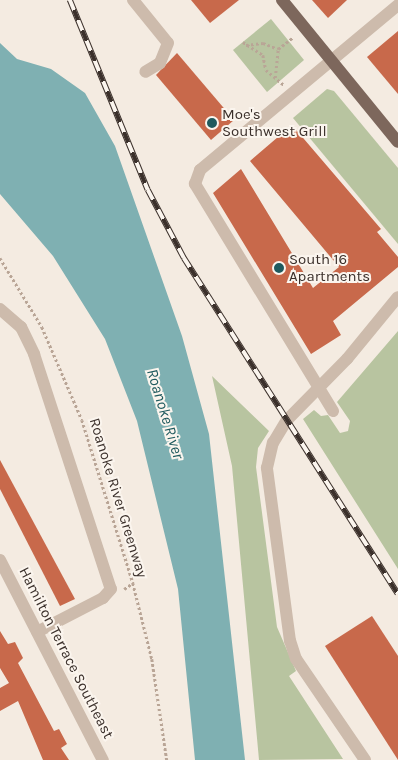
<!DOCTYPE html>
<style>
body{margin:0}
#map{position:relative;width:398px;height:760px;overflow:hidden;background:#f4ebe1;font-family:Karla,sans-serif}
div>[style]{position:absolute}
.green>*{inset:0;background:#b8c4a0}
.water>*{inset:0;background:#7fb0b2}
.building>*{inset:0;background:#c8694b}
.path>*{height:2.5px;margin-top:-1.25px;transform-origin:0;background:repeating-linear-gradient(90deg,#b9a596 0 2.5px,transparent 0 5px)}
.minor>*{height:12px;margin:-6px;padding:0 6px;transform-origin:6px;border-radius:6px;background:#cdbbac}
.major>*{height:12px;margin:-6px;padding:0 6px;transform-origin:6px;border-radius:6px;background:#7d675c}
.rail>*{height:5.5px;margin-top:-2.75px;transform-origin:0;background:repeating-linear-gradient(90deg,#fbf5ee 0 11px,#3b302b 0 22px);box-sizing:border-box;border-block:1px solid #3b302b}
.dots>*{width:14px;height:14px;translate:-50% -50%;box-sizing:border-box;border:2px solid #fbf5ee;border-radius:50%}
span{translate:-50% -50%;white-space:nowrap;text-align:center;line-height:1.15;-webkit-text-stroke:4px #fbf5ee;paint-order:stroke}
.poi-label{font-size:15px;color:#3b302b}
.left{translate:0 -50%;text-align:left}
.street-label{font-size:15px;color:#3b302b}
.water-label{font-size:16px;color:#1f5a5e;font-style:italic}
</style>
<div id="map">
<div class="green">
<div style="clip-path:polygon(271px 19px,304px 60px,267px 92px,233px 50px)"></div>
<div style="clip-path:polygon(327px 89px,334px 91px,398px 168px,398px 244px,293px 118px)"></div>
<div style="clip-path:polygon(398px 331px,398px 569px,303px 419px,314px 410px,321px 416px,328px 415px,340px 433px,348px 431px,350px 421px,337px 402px)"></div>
<div style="clip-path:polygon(212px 376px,269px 431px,258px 448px,256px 467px,277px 627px,296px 671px,289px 676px,343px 759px,259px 760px,232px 466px)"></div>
</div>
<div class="water">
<div style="clip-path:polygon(0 43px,17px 59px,51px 69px,85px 93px,115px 146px,182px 336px,209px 434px,245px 760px,195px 760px,178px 589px,137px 421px,105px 339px,53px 256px,0 194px)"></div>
</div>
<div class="building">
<div style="clip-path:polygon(191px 0,239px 0,210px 23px)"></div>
<div style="clip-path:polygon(312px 0,347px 0,328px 18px)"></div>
<div style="clip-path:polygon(398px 31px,398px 94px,367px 57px)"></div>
<div style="clip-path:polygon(177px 53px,234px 120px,211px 140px,156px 75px)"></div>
<div style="clip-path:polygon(292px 125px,381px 229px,377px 232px,398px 257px,398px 267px,333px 321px,341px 335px,311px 354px,213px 193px,241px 169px,313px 288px,339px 267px,250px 161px)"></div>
<div style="clip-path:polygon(0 460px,75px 599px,60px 606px,0 489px)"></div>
<div style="clip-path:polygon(372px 616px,398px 656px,398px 760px,325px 646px)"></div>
<div style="clip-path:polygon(0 631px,8px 644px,15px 642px,23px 658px,18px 663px,54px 731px,59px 729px,67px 744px,61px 748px,69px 760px,43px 760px,18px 701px,0 711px,0 688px,9px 683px,0 668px)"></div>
</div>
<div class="path">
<div style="left:243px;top:42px;width:24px;rotate:33deg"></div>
<div style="left:263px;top:55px;width:15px;rotate:79deg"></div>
<div style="left:266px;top:70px;width:23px;rotate:40deg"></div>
<div style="left:246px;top:45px;width:17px;rotate:-7deg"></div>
<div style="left:263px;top:43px;width:16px;rotate:22deg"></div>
<div style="left:278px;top:49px;width:18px;rotate:-38deg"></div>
<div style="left:275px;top:78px;width:29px;rotate:-84deg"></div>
<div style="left:0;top:258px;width:81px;rotate:58.7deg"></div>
<div style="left:42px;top:327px;width:101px;rotate:66.7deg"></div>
<div style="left:82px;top:420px;width:171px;rotate:72.6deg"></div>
<div style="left:133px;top:583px;width:78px;rotate:76deg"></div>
<div style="left:152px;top:659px;width:102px;rotate:81.6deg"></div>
<div style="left:124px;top:589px;width:11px;rotate:-34deg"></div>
</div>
<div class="minor">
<div style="left:133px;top:0;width:55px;rotate:50.9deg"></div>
<div style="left:168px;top:43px;width:22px;rotate:112deg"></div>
<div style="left:160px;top:63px;width:17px;rotate:149deg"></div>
<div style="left:0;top:309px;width:28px;rotate:41deg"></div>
<div style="left:21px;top:327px;width:30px;rotate:64deg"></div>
<div style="left:34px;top:354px;width:247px;rotate:71.9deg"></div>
<div style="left:111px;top:589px;width:12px;rotate:132deg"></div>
<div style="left:103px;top:598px;width:74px;rotate:152.7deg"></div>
<div style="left:333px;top:411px;width:266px;rotate:-121.3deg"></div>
<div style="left:195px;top:184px;width:15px;rotate:-70deg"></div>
<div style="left:200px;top:170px;width:258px;rotate:-39.8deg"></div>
<div style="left:0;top:560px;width:225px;rotate:62.8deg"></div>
<div style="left:365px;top:760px;width:122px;rotate:-124.3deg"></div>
<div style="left:296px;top:659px;width:19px;rotate:-108deg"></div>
<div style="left:290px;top:641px;width:175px;rotate:-97.6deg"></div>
<div style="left:267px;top:468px;width:26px;rotate:-77deg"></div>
<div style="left:273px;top:443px;width:27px;rotate:-59deg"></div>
<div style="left:287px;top:420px;width:86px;rotate:-45.5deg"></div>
<div style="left:347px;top:359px;width:80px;rotate:-50.6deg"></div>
</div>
<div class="major">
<div style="left:282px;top:0;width:183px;rotate:50.8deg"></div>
</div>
<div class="rail">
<div style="left:70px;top:0;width:205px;rotate:67.7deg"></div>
<div style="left:148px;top:190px;width:77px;rotate:62.1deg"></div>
<div style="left:184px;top:258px;width:398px;rotate:57.5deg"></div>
</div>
<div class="dots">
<div style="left:212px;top:123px;background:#1f5a5e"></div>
<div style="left:279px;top:268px;background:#1f5a5e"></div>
</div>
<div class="poi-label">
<span class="left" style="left:222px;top:123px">Moe's<br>Southwest Grill</span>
<span class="left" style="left:289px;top:268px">South 16<br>Apartments</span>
</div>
<div class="street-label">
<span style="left:118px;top:498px;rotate:73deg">Roanoke River Greenway</span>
<span style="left:66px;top:653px;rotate:63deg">Hamilton Terrace Southeast</span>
</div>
<div class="water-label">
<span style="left:165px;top:414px;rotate:73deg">Roanoke River</span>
</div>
</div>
